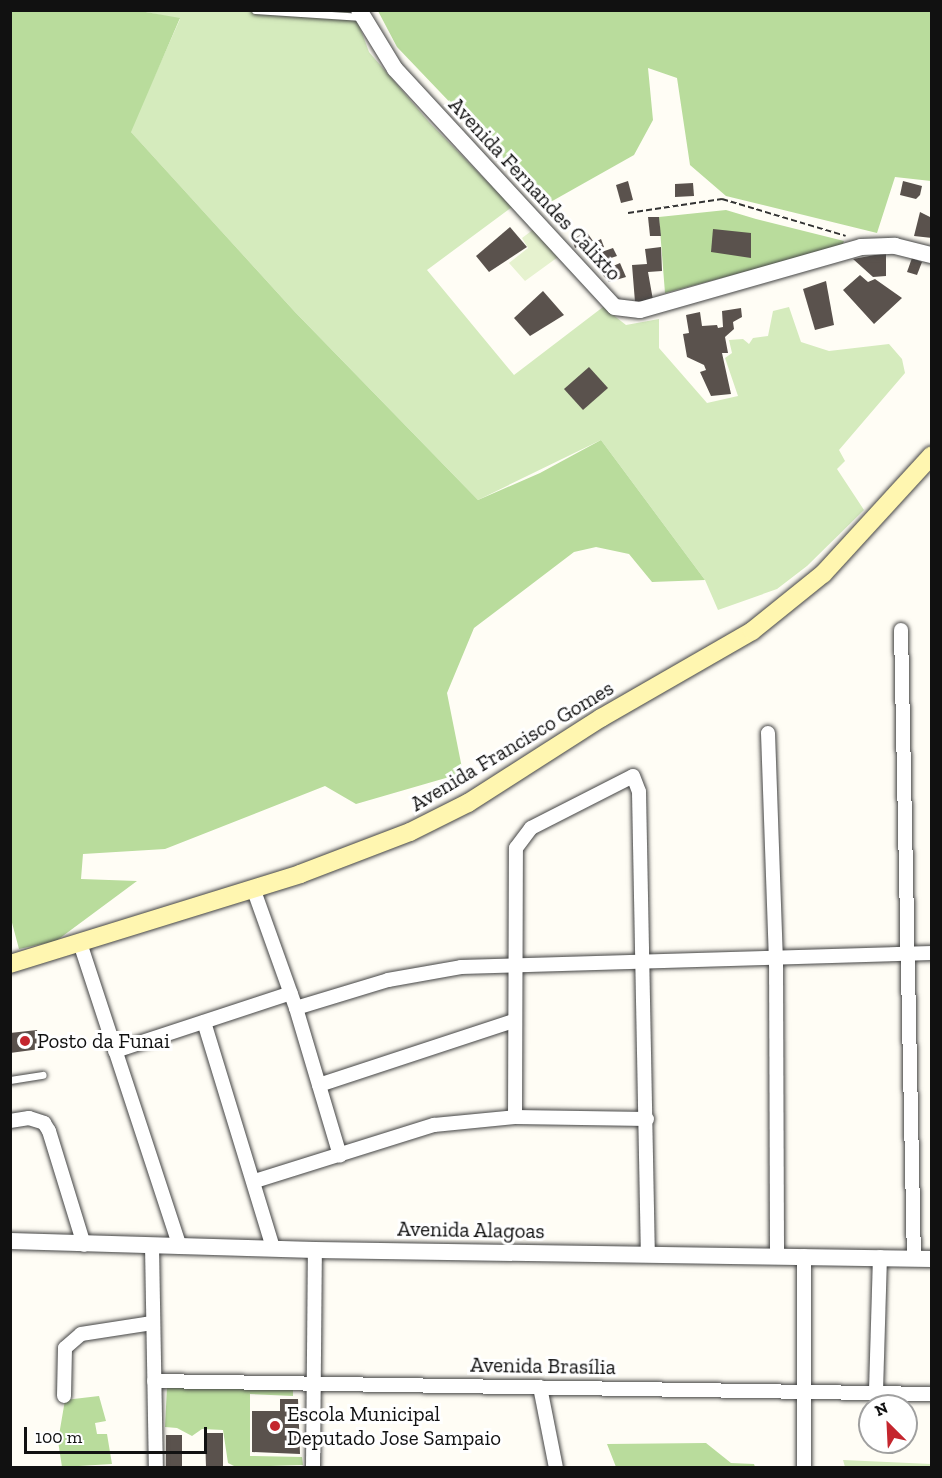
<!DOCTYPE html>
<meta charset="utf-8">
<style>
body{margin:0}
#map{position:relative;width:942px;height:1478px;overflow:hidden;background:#fffdf5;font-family:"Zilla Slab",serif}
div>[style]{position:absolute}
.green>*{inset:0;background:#d5ebbd}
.forest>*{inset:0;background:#b9dc9c}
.pitch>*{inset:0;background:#e6f2cf}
.building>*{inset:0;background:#5a524d}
.path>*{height:2px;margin-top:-1px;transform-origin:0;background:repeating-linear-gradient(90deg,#333 0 6px,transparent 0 9px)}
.roads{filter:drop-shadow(0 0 2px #444) drop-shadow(0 0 2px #444)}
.service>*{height:7px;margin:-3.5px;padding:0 3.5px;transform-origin:3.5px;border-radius:3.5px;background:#fff}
.minor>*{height:14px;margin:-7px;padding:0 7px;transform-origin:7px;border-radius:7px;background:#fff}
.tertiary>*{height:16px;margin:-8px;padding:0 8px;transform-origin:8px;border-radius:8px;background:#fff}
.secondary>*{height:18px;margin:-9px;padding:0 9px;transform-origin:9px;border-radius:9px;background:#fff6b0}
.dots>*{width:16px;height:16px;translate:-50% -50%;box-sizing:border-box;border:3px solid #fff;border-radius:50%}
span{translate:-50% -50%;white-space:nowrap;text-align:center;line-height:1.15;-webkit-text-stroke:6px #fff;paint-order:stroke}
.street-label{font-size:21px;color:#111}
.poi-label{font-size:21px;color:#111}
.left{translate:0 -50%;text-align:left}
.frame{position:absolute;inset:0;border:12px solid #111;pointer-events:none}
.north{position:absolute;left:858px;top:1394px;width:60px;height:60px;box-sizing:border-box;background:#fff;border:2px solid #a0a0a0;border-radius:50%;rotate:336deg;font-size:16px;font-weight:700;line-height:24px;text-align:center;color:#111}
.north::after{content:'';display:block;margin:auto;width:21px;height:27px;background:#c4262e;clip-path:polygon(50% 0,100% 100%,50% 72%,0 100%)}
.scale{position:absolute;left:24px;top:1427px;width:183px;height:27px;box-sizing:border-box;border:3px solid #111;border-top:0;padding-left:8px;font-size:18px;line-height:21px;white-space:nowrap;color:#111;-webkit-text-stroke:4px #fff;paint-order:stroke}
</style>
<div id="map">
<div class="green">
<div style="clip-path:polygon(140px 11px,354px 11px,369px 52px,429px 122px,512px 207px,427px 270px,514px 375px,603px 307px,626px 325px,659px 319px,659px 348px,707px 403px,738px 396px,725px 358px,732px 353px,729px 340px,743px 339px,749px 344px,753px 338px,768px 336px,773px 311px,789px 307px,801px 342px,829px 351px,889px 344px,902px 359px,905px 373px,839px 450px,845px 461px,837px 469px,864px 510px,807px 566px,777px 589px,718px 610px,705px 580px,601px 440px,478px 500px,295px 312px,130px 131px,180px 19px)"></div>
<div style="clip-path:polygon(843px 1460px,931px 1464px,931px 1467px,845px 1467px)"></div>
</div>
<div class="forest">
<div style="clip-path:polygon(11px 11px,140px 11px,180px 18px,131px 132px,295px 312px,478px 500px,540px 473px,601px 440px,705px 580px,652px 582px,629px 554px,596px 547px,574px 552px,474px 628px,447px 693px,463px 773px,356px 804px,325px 786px,165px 849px,83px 854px,81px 879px,137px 881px,56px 941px,19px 949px,11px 919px)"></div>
<div style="clip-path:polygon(378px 11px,931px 11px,931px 181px,895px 177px,877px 233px,726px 196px,690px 165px,677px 78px,648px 68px,653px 120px,634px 155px,547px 204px,397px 47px)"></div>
<div style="clip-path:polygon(726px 210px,756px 219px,844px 241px,842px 246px,665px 293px,659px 217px)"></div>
<div style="clip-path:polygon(167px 1387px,293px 1389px,293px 1396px,250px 1394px,250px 1456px,302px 1457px,303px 1465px,236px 1467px,228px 1463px,223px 1430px,202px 1429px,192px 1436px,177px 1428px,165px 1427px)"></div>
<div style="clip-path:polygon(99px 1396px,106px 1421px,95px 1423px,97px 1434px,107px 1434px,112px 1464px,62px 1467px,58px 1441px,65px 1400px)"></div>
<div style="clip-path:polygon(706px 1443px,731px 1463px,754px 1464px,755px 1467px,616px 1467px,607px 1444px)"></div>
</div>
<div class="pitch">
<div style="clip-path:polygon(534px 229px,558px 257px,525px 281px,509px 263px,528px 248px,522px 238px)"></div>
</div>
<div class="building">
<div style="clip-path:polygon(628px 181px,633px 200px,621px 203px,616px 185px)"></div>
<div style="clip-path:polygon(903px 181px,922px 186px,920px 195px,916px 199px,900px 195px)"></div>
<div style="clip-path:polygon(693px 183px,694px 196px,675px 197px,675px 184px)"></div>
<div style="clip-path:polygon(920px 212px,932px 218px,932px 238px,914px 236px)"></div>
<div style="clip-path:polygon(648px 217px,659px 217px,661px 236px,650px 236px)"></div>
<div style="clip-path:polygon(510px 227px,527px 247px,489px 272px,476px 256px)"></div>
<div style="clip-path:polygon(713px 229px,751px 233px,751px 258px,711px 252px)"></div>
<div style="clip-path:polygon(586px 231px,593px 241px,575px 248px,572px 240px)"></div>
<div style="clip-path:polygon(601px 239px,604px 247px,589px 253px,587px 246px)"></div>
<div style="clip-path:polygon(661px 247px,662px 271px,648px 272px,653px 300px,635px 302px,632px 265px,647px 264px,645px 249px)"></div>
<div style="clip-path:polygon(613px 248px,617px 256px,596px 263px,593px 255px)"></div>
<div style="clip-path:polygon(886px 253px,886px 276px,873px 277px,853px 259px)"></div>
<div style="clip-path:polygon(912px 258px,922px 262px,917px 275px,907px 272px)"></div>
<div style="clip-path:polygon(620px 263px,626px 277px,609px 282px,600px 272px)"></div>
<div style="clip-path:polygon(860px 275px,868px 282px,875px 279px,902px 298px,874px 324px,843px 290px)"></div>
<div style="clip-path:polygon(826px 281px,834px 325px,815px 330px,803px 289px)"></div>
<div style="clip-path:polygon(543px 291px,564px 315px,530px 336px,514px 318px)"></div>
<div style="clip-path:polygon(741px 308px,742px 317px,733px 322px,734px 329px,725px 337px,728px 353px,722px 353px,731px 394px,711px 396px,700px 372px,706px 370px,704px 365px,687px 357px,683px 334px,689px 333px,686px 315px,700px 312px,702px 326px,717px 325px,718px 328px,723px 327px,722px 311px)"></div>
<div style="clip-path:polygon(589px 367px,608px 388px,583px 410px,564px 389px)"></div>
<div style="clip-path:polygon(37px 1030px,40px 1049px,10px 1053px,10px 1033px)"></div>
<div style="clip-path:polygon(280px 1399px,298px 1399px,300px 1454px,252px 1452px,252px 1411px,280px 1411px)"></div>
<div style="clip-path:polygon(205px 1433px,223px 1433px,223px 1468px,206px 1468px)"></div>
<div style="clip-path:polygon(166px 1435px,182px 1435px,182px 1468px,166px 1468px)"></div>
</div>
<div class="path">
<div style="left:628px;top:213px;width:95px;rotate:-8.5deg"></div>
<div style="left:722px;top:199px;width:129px;rotate:16.6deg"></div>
</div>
<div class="roads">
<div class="service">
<div style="left:255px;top:10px;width:107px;rotate:3.7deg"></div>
<div style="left:10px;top:1080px;width:33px;rotate:-9deg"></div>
</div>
<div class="minor">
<div style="left:901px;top:630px;width:629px;rotate:88.82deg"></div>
<div style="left:768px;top:733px;width:224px;rotate:88deg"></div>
<div style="left:776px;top:957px;width:299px;rotate:89.8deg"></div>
<div style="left:253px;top:888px;width:127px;rotate:70.3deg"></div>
<div style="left:296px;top:1008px;width:154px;rotate:73.4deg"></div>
<div style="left:80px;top:943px;width:320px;rotate:71.8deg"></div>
<div style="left:296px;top:1008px;width:96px;rotate:-16.9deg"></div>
<div style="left:388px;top:980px;width:74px;rotate:-10.1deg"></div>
<div style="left:461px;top:967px;width:471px;rotate:-1.7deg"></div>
<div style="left:204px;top:1022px;width:236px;rotate:73deg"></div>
<div style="left:115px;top:1051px;width:185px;rotate:-18.2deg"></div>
<div style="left:319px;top:1085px;width:205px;rotate:-18.2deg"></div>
<div style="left:515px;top:1117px;width:269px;rotate:-89.8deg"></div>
<div style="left:516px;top:848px;width:25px;rotate:-53deg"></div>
<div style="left:531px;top:828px;width:114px;rotate:-27deg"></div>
<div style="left:633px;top:776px;width:17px;rotate:69deg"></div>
<div style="left:639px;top:792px;width:462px;rotate:88.9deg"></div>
<div style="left:10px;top:1121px;width:19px;rotate:-9deg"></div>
<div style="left:29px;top:1118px;width:16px;rotate:18deg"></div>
<div style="left:44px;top:1123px;width:9px;rotate:58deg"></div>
<div style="left:49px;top:1131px;width:119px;rotate:72.9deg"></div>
<div style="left:255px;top:1181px;width:188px;rotate:-17.4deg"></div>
<div style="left:434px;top:1125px;width:81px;rotate:-5.6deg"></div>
<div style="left:515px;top:1117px;width:132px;rotate:0.9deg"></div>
<div style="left:152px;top:1246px;width:222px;rotate:89deg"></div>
<div style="left:804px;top:1256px;width:212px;rotate:90deg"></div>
<div style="left:154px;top:1381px;width:778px;rotate:0.96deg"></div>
<div style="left:540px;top:1387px;width:83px;rotate:78.8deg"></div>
<div style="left:876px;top:1391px;width:134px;rotate:-88.3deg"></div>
<div style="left:64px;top:1396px;width:48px;rotate:-88.8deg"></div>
<div style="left:65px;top:1348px;width:21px;rotate:-41deg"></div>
<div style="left:81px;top:1334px;width:72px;rotate:-8.8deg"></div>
<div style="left:313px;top:1468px;width:218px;rotate:-89.5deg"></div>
</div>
<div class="tertiary">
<div style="left:359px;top:10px;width:69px;rotate:58.6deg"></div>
<div style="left:395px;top:69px;width:324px;rotate:47.3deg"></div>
<div style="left:615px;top:307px;width:25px;rotate:7deg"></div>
<div style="left:640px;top:310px;width:230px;rotate:-15.9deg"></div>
<div style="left:861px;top:247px;width:34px;rotate:-2deg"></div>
<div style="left:895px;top:246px;width:38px;rotate:14deg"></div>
<div style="left:10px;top:1241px;width:305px;rotate:1.7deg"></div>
<div style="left:315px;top:1250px;width:617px;rotate:0.84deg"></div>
</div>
<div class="secondary">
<div style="left:10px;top:964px;width:304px;rotate:-17.2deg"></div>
<div style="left:300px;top:874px;width:118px;rotate:-20.9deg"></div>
<div style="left:410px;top:832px;width:65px;rotate:-26.6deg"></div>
<div style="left:468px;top:803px;width:158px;rotate:-32.6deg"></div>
<div style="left:601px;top:718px;width:174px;rotate:-29.9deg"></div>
<div style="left:752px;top:631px;width:91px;rotate:-38.8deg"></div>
<div style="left:823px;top:574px;width:161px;rotate:-47.5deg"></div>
</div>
</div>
<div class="dots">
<div style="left:25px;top:1041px;background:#c4262e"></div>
<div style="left:275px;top:1426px;background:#c4262e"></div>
</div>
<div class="street-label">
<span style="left:535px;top:189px;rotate:47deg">Avenida Fernandes Calixto</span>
<span style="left:512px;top:746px;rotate:-31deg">Avenida Francisco Gomes</span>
<span style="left:471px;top:1230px;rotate:1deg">Avenida Alagoas</span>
<span style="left:543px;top:1366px;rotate:1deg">Avenida Brasília</span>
</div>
<div class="poi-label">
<span class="left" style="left:37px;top:1041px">Posto da Funai</span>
<span class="left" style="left:287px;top:1426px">Escola Municipal<br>Deputado Jose Sampaio</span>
</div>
<div class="frame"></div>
<div class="north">N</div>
<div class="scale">100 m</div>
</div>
